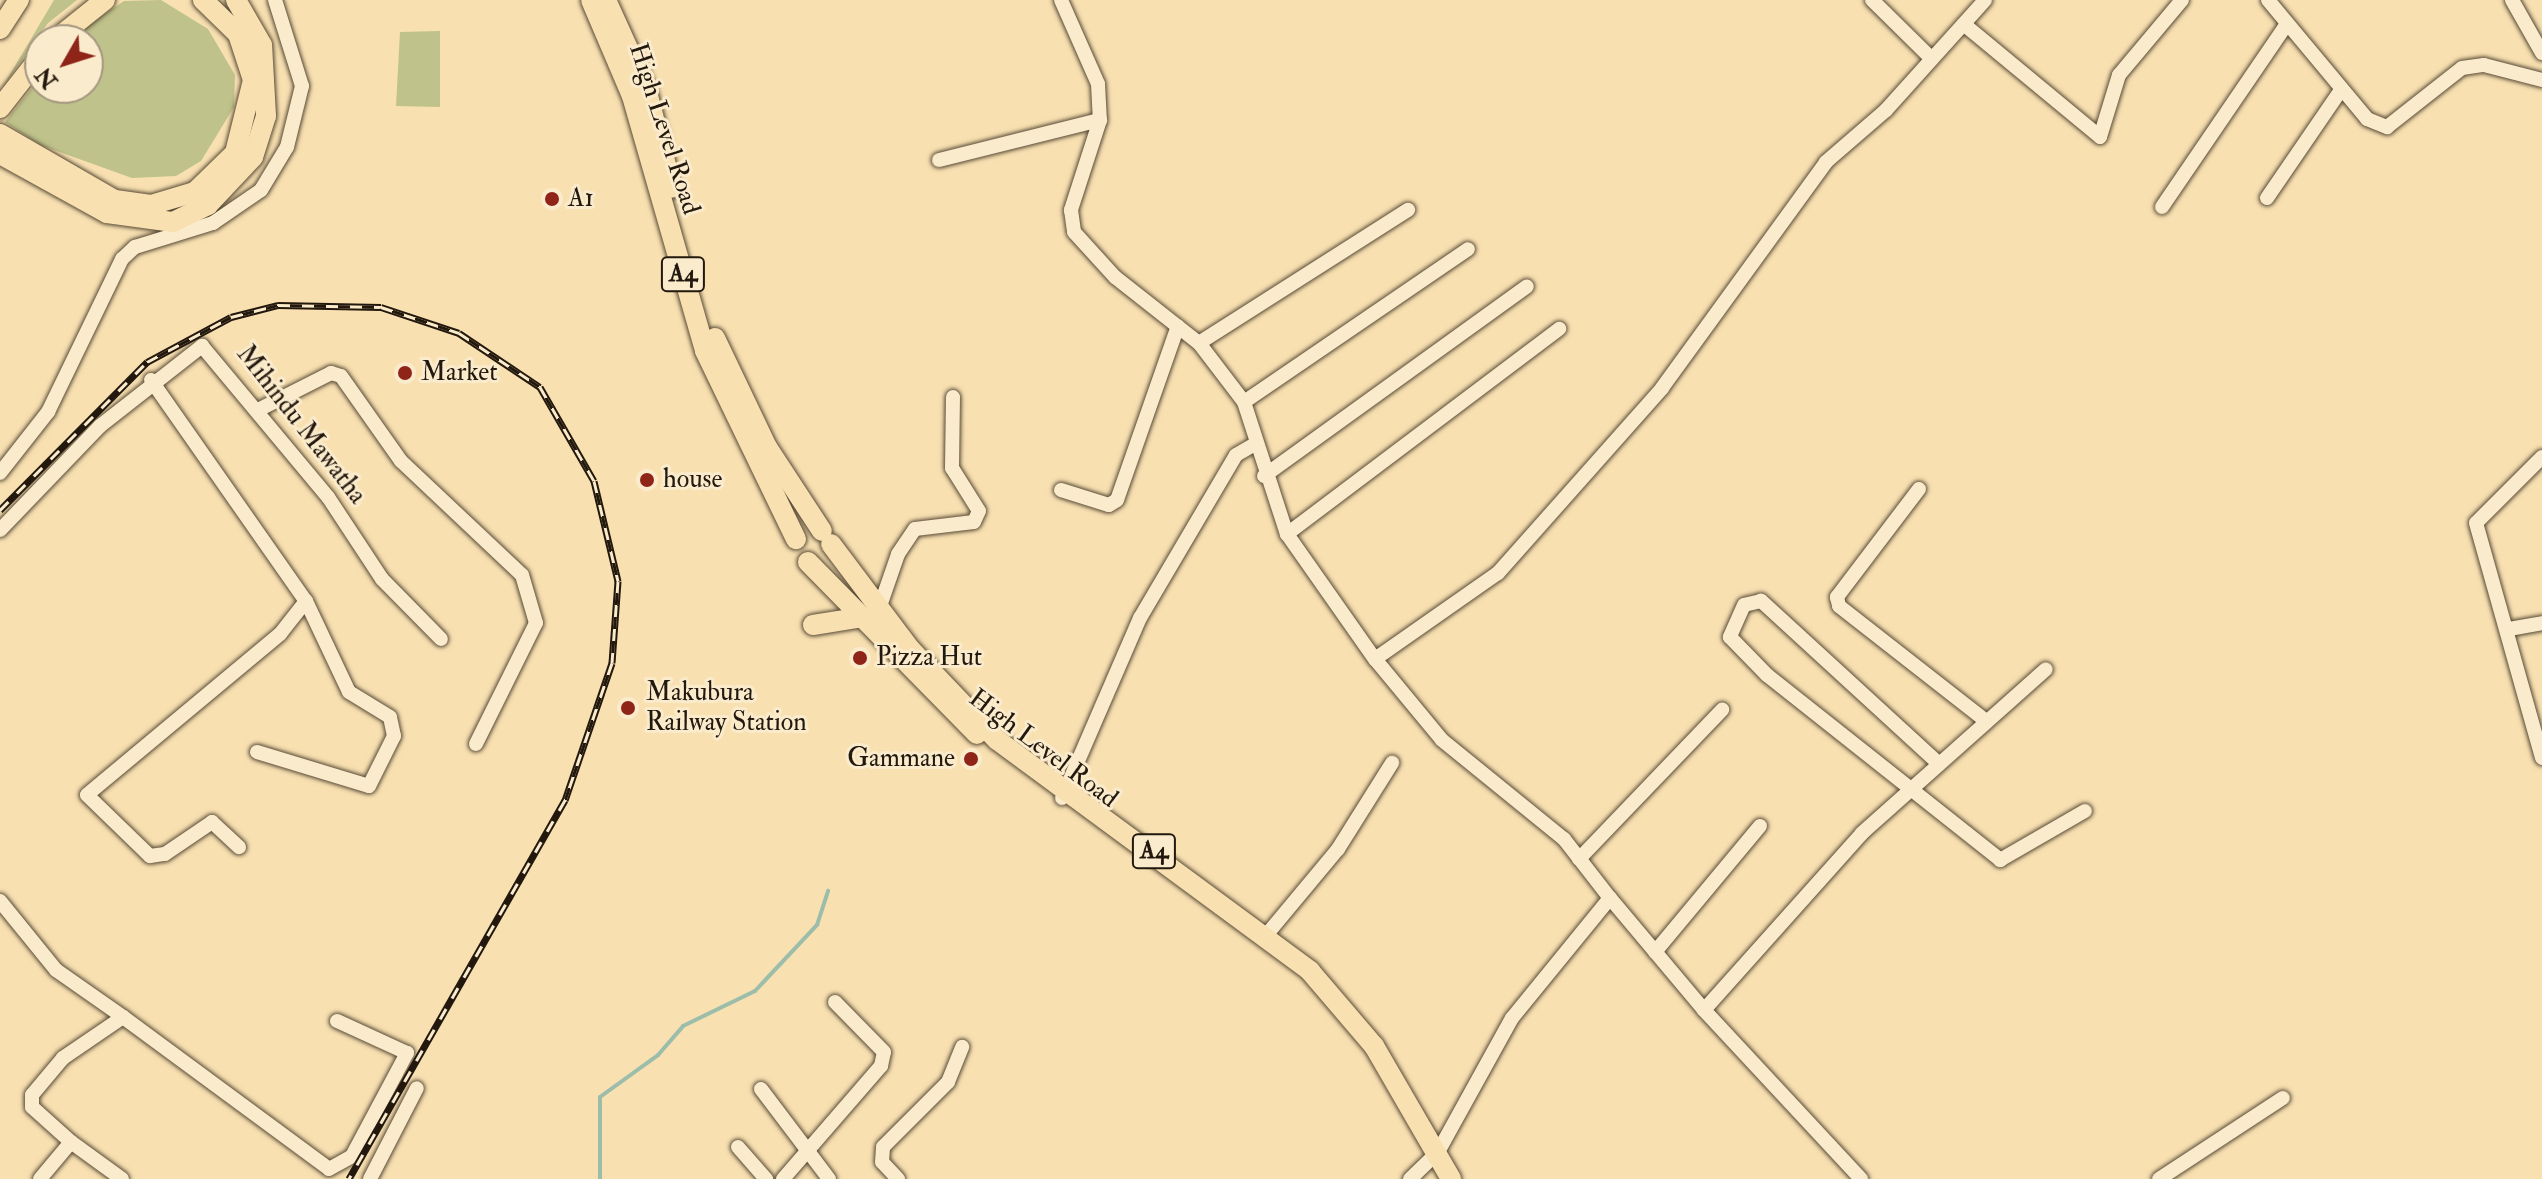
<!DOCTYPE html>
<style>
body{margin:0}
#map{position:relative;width:2542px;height:1179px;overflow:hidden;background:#f8e0b1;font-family:"IM FELL Double Pica",serif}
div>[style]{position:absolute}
.green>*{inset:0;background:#bfc28a}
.stream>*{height:4px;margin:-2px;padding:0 2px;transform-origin:2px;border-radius:2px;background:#9dbdab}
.roads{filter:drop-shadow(0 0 2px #584a36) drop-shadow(0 0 2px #584a36)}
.minor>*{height:14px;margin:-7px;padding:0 7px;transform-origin:7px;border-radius:7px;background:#faebcc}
.highway>*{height:20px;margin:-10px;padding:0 10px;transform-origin:10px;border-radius:10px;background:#f8e0b1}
.rail>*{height:7px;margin-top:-3.5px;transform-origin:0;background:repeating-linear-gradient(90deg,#faebcc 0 12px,#22180d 0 24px);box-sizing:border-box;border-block:2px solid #22180d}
.dots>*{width:22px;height:22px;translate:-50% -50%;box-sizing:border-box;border:4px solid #faebcc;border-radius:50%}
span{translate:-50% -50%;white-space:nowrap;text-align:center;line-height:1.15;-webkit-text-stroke:6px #faebcc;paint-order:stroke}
.shield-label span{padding:2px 6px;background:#faebcc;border:2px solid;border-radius:6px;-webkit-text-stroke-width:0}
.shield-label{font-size:24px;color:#22180d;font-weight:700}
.street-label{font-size:26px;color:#22180d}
.poi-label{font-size:26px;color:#22180d}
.left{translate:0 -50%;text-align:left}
.right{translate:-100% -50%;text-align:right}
.north{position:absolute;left:24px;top:24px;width:80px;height:80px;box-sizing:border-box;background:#faebcc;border:2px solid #a49780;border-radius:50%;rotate:231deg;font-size:22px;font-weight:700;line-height:32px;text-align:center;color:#22180d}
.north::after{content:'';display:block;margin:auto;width:28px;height:36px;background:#8f2418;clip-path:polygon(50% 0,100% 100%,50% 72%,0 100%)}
</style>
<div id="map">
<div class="green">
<div style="clip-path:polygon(54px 0,77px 0,48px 23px,3px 86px)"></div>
<div style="clip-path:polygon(161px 0,208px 29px,235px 75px,234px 107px,201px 161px,176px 176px,132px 178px,40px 145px,5px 122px,40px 78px,40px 88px,88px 88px,88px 40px,70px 40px,75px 34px,124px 1px)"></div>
<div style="clip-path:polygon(440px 31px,440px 107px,396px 106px,400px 32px)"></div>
</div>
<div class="stream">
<div style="left:600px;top:1179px;width:82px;rotate:-90deg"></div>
<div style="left:600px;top:1097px;width:72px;rotate:-35.9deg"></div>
<div style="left:658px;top:1055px;width:38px;rotate:-49deg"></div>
<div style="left:683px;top:1026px;width:80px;rotate:-25.9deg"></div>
<div style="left:755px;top:991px;width:91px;rotate:-46.8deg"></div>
<div style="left:817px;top:925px;width:36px;rotate:-72deg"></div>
</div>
<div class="roads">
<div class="minor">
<div style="left:1061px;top:0;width:92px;rotate:66.2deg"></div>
<div style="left:1098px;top:84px;width:36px;rotate:87deg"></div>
<div style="left:1100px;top:120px;width:95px;rotate:107.9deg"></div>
<div style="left:1071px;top:210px;width:22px;rotate:82deg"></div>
<div style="left:1074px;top:232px;width:61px;rotate:47.7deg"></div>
<div style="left:1115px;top:277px;width:107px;rotate:38.2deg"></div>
<div style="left:1199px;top:343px;width:74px;rotate:52.7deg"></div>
<div style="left:1244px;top:402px;width:139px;rotate:72deg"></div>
<div style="left:1287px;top:534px;width:153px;rotate:54.9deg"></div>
<div style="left:1375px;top:659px;width:105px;rotate:50.4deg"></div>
<div style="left:1442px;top:740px;width:157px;rotate:39.1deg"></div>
<div style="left:1564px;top:839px;width:75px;rotate:52.1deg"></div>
<div style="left:1610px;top:898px;width:155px;rotate:129.2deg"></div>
<div style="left:1512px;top:1018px;width:153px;rotate:118.9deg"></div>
<div style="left:1438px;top:1152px;width:39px;rotate:136deg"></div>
<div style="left:1872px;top:0;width:81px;rotate:44.5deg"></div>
<div style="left:2268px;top:0;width:155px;rotate:50.2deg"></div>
<div style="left:2367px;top:119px;width:22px;rotate:22deg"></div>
<div style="left:2387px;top:127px;width:95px;rotate:-38.2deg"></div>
<div style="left:2462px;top:68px;width:22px;rotate:-8deg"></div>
<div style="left:2484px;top:65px;width:60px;rotate:14.5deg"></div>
<div style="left:2512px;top:0;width:61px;rotate:60.5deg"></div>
<div style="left:1966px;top:26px;width:174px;rotate:39.6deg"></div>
<div style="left:2100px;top:137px;width:65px;rotate:-73deg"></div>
<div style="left:2119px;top:75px;width:98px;rotate:-50deg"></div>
<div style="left:939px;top:160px;width:166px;rotate:-14deg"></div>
<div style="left:2267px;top:198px;width:131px;rotate:-55.6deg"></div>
<div style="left:2162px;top:207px;width:220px;rotate:-55.7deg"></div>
<div style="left:1199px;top:343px;width:248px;rotate:-32.5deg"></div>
<div style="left:151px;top:380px;width:270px;rotate:55deg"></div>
<div style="left:306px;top:601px;width:42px;rotate:128.2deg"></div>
<div style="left:280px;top:634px;width:251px;rotate:140.2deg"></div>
<div style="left:87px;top:795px;width:88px;rotate:44.1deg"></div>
<div style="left:150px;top:856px;width:15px;rotate:-8deg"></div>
<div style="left:165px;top:854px;width:57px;rotate:-34.2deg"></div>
<div style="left:212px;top:822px;width:37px;rotate:43deg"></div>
<div style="left:1244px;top:402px;width:271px;rotate:-34.3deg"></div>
<div style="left:258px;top:410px;width:82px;rotate:-26.9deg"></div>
<div style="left:331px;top:373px;width:10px;rotate:17deg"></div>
<div style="left:341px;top:376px;width:104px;rotate:54.8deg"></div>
<div style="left:401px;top:461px;width:166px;rotate:43.3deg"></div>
<div style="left:522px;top:575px;width:50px;rotate:73.7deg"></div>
<div style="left:536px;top:623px;width:135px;rotate:116.4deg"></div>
<div style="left:2542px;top:457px;width:93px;rotate:135deg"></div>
<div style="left:2476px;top:523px;width:244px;rotate:74.3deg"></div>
<div style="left:0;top:473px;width:78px;rotate:-51.8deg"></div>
<div style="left:48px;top:412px;width:170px;rotate:-64.2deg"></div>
<div style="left:122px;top:259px;width:18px;rotate:-43deg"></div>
<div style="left:135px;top:247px;width:82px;rotate:-17.1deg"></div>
<div style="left:213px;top:223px;width:58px;rotate:-34.5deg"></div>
<div style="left:261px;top:190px;width:50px;rotate:-58.8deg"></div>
<div style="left:287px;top:147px;width:63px;rotate:-76.2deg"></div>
<div style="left:302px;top:86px;width:90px;rotate:-107.4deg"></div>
<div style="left:1264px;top:476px;width:324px;rotate:-35.8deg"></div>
<div style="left:1919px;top:489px;width:136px;rotate:127.2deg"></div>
<div style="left:1837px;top:597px;width:9px;rotate:77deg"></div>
<div style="left:1839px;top:606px;width:185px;rotate:38deg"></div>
<div style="left:1061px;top:490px;width:50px;rotate:17.4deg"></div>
<div style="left:1109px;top:505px;width:9px;rotate:-32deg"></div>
<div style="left:1117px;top:500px;width:184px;rotate:-70.7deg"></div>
<div style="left:0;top:530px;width:144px;rotate:-46.1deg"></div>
<div style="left:100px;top:426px;width:130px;rotate:-38.1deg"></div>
<div style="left:202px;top:346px;width:197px;rotate:50.2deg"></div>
<div style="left:328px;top:497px;width:98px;rotate:56.6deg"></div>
<div style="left:382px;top:579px;width:84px;rotate:45.5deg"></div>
<div style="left:1287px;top:534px;width:341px;rotate:-37deg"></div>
<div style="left:879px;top:609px;width:58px;rotate:-70.9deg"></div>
<div style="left:898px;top:554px;width:30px;rotate:-56deg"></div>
<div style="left:915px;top:529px;width:59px;rotate:-6.8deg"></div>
<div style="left:974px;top:522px;width:12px;rotate:-66deg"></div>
<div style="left:979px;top:511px;width:51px;rotate:-122.1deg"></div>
<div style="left:952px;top:468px;width:71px;rotate:-89.2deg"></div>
<div style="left:2509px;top:629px;width:34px;rotate:-10deg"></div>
<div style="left:1375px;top:659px;width:150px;rotate:-35deg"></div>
<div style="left:1498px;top:573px;width:247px;rotate:-48.4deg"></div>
<div style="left:1662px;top:388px;width:279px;rotate:-54deg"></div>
<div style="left:1826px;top:162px;width:79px;rotate:-40.9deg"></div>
<div style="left:1886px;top:110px;width:148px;rotate:-48deg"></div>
<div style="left:257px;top:752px;width:117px;rotate:16.9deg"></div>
<div style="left:369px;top:786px;width:56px;rotate:-63.4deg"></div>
<div style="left:394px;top:736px;width:19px;rotate:-102deg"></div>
<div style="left:390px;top:717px;width:48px;rotate:-148.6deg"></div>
<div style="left:349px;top:692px;width:101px;rotate:-115.3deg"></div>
<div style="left:1937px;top:762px;width:239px;rotate:-137.5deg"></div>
<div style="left:1761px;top:601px;width:17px;rotate:167deg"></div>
<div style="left:1744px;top:605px;width:35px;rotate:114deg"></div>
<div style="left:1730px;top:637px;width:53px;rotate:45.8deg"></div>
<div style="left:1767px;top:675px;width:298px;rotate:38.4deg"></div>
<div style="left:2000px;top:860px;width:98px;rotate:-30deg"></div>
<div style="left:1062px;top:798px;width:196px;rotate:-66.6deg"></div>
<div style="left:1140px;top:618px;width:189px;rotate:-59.5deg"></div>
<div style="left:1236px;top:455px;width:22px;rotate:-30deg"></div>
<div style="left:1579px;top:859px;width:207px;rotate:-46.2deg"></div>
<div style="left:1610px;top:898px;width:146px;rotate:50deg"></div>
<div style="left:1704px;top:1010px;width:237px;rotate:-48.2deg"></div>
<div style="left:1862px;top:833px;width:246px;rotate:-41.7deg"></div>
<div style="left:0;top:901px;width:89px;rotate:50.9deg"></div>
<div style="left:56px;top:970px;width:82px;rotate:35deg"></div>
<div style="left:123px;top:1017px;width:73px;rotate:145.7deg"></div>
<div style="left:63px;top:1058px;width:48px;rotate:130deg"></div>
<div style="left:32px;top:1095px;width:12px;rotate:90deg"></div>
<div style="left:32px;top:1107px;width:52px;rotate:41.9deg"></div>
<div style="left:71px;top:1142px;width:48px;rotate:130deg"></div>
<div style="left:1268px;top:933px;width:109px;rotate:-50.2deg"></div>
<div style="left:1338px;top:849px;width:102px;rotate:-57.9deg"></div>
<div style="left:1655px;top:952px;width:164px;rotate:-50.2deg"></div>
<div style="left:1704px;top:1010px;width:231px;rotate:47.1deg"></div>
<div style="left:123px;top:1017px;width:256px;rotate:36.4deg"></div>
<div style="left:329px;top:1169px;width:26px;rotate:-29deg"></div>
<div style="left:352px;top:1156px;width:117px;rotate:-61.9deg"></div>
<div style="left:407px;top:1053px;width:77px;rotate:-155.4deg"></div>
<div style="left:761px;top:1089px;width:113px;rotate:52.9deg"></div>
<div style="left:71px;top:1142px;width:63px;rotate:36deg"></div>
<div style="left:738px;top:1147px;width:43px;rotate:48.8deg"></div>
<div style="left:370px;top:1179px;width:102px;rotate:-62.7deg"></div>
<div style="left:783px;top:1179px;width:150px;rotate:-49.1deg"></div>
<div style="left:881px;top:1066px;width:14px;rotate:-78deg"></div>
<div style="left:884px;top:1052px;width:70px;rotate:-134.4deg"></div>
<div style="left:898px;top:1179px;width:23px;rotate:-133deg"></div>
<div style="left:882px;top:1162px;width:15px;rotate:-86deg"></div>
<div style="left:883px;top:1147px;width:92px;rotate:-45deg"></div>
<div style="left:948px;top:1082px;width:38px;rotate:-68deg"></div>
<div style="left:2159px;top:1179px;width:148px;rotate:-33.2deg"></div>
</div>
<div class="highway">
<div style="left:591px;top:0;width:104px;rotate:66.9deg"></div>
<div style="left:632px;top:96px;width:265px;rotate:74deg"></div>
<div style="left:705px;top:351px;width:209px;rotate:64.2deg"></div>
<div style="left:606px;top:0;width:97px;rotate:65.6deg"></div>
<div style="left:646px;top:88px;width:103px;rotate:75.4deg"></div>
<div style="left:0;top:29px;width:35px;rotate:-57deg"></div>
<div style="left:55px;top:40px;width:64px;rotate:-38.7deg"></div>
<div style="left:0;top:108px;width:65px;rotate:-51.9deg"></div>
<div style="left:0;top:134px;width:133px;rotate:29.9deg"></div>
<div style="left:115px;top:200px;width:36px;rotate:8deg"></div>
<div style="left:151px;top:205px;width:46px;rotate:-16.5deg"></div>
<div style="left:195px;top:192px;width:56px;rotate:-44.3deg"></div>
<div style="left:235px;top:153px;width:75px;rotate:-76.1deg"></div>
<div style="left:253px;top:80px;width:48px;rotate:-108.1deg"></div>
<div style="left:238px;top:34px;width:49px;rotate:-135.8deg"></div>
<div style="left:0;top:154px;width:122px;rotate:28.9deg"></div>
<div style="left:107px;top:213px;width:67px;rotate:7.8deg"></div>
<div style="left:173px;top:222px;width:39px;rotate:-26deg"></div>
<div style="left:208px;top:205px;width:66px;rotate:-46.8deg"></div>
<div style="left:253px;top:157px;width:43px;rotate:-72.4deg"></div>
<div style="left:266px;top:116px;width:71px;rotate:-93.2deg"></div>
<div style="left:262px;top:45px;width:52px;rotate:-120deg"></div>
<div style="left:715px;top:338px;width:121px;rotate:64.5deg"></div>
<div style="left:767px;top:447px;width:100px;rotate:56.8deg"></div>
<div style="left:831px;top:544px;width:133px;rotate:53deg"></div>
<div style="left:911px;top:650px;width:124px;rotate:46.3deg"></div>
<div style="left:997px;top:740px;width:389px;rotate:36.4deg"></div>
<div style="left:1310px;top:971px;width:99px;rotate:49.5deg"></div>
<div style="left:1374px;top:1046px;width:154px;rotate:59.9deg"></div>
<div style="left:808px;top:562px;width:241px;rotate:45.5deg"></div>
<div style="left:813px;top:625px;width:45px;rotate:-9deg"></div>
</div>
</div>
<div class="rail">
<div style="left:0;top:510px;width:209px;rotate:-45.2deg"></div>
<div style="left:147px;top:362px;width:95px;rotate:-28.2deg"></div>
<div style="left:231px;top:317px;width:49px;rotate:-14.3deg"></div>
<div style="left:278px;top:305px;width:103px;rotate:1.1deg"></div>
<div style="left:381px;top:307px;width:82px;rotate:18.4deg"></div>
<div style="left:459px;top:333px;width:97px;rotate:33.7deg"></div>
<div style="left:540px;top:387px;width:108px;rotate:60.1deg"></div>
<div style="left:594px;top:481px;width:103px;rotate:76.5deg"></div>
<div style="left:618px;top:581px;width:82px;rotate:94.2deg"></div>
<div style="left:612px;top:663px;width:145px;rotate:108.9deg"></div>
<div style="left:565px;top:800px;width:436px;rotate:119.7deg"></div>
</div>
<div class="dots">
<div style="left:552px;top:199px;background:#8f2418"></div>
<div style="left:405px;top:373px;background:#8f2418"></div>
<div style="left:647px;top:480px;background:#8f2418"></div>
<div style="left:860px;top:658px;background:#8f2418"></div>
<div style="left:628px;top:708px;background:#8f2418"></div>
<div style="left:971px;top:759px;background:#8f2418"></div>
</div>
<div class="shield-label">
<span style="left:683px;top:274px">A4</span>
<span style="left:1154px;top:851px">A4</span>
</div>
<div class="street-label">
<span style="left:664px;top:129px;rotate:72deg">High Level Road</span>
<span style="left:301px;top:425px;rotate:52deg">Mihindu Mawatha</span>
<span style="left:1043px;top:749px;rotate:37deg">High Level Road</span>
</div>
<div class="poi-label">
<span class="left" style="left:568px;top:199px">A1</span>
<span class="left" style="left:421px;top:373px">Market</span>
<span class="left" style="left:663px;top:480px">house</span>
<span class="left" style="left:876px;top:658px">Pizza Hut</span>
<span class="left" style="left:646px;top:708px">Makubura<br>Railway Station</span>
<span class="right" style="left:955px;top:759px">Gammane</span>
</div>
<div class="north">N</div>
</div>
